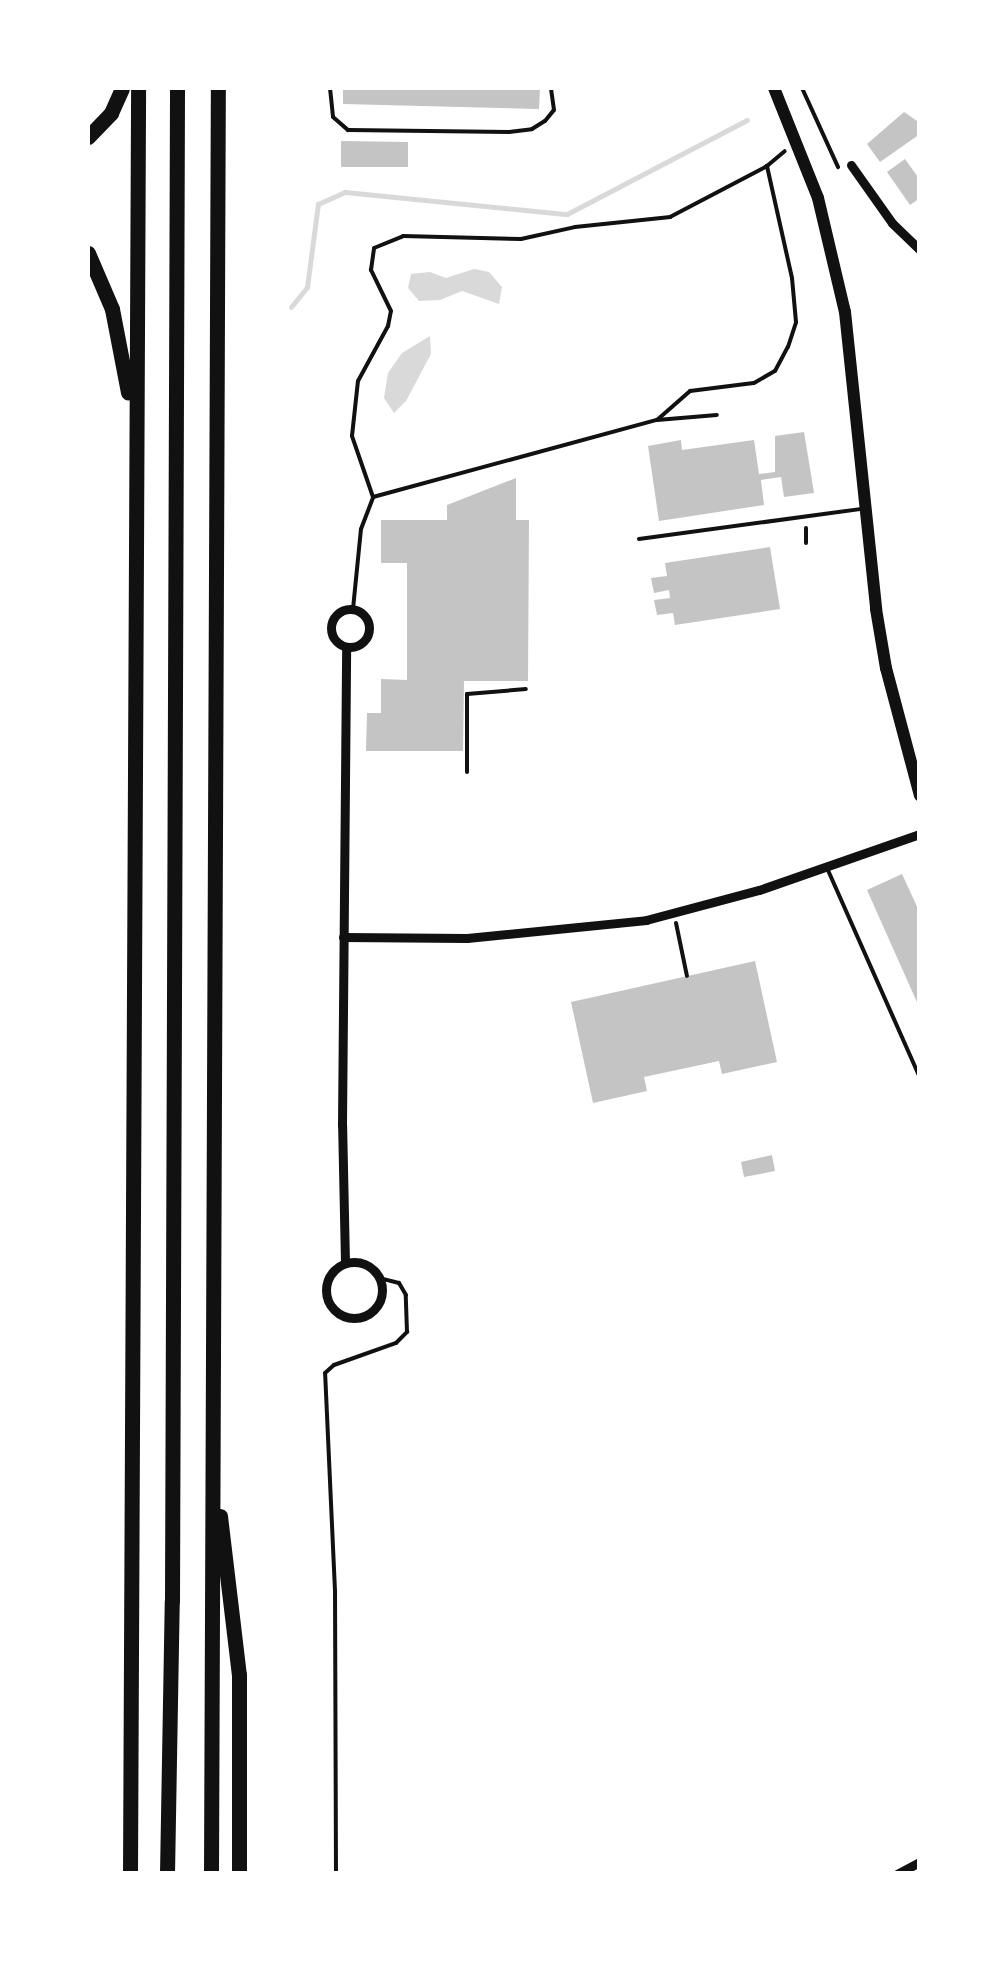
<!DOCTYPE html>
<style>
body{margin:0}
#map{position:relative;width:1007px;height:1961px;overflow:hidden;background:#fff;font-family:"Golos Text",sans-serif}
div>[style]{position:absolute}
.water>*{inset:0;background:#d9d9d9}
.stream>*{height:5px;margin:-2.5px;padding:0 2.5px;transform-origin:2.5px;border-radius:2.5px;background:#d9d9d9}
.building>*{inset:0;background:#c4c4c4}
.path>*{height:4px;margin:-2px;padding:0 2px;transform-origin:2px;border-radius:2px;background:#111}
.service>*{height:4px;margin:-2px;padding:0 2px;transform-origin:2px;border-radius:2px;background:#111}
.minor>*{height:9px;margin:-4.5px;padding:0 4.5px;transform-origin:4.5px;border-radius:4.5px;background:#111}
.minor>.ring{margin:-4.5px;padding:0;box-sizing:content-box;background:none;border:9px solid #111;border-radius:50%}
.secondary>*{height:12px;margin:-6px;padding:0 6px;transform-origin:6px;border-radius:6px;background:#111}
.motorway>*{height:15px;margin:-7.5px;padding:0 7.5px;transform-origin:7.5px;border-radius:7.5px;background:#111}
span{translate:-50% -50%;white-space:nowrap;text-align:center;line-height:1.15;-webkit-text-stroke:10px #fff;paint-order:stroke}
.frame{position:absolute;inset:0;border:90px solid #fff;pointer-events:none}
</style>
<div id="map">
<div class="water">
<div style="clip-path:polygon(474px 269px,489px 272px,502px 287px,499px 304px,462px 291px,440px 300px,419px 301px,408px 288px,411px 274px,430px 272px,446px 278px)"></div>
<div style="clip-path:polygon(430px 336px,431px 354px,406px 401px,394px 413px,384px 398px,388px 373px,402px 353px)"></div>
</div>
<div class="stream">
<div style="left:291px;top:307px;width:26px;rotate:-51deg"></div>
<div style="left:307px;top:287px;width:84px;rotate:-82.5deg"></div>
<div style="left:318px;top:204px;width:30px;rotate:-24deg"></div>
<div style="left:345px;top:192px;width:223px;rotate:5.7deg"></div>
<div style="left:567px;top:214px;width:203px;rotate:-27.6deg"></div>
</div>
<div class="building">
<div style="clip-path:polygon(343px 88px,540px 88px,539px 109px,343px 104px)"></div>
<div style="clip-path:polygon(904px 112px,920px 123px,920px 134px,880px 162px,867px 144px)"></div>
<div style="clip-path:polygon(341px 141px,408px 142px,408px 167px,341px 167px)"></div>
<div style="clip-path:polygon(905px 159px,920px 180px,920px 198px,910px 205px,887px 172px)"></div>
<div style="clip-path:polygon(804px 432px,814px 493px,784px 497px,781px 477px,761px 480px,764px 505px,659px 521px,648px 446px,681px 440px,682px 450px,754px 440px,759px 474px,775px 472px,775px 436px)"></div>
<div style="clip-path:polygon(516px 478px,516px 520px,529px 520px,528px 681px,464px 681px,463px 751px,366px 751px,367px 713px,381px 713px,381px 679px,407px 680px,407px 563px,381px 563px,381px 520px,447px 520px,447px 505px)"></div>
<div style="clip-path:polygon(770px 547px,780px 609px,675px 625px,673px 613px,657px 615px,654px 600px,670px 598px,669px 590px,654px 593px,651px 578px,667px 576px,665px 563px)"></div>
<div style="clip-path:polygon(902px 874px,920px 913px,920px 1009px,867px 890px)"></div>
<div style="clip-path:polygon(755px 961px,777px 1062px,722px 1074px,719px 1061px,644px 1077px,647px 1091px,593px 1103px,571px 1002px)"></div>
<div style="clip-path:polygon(772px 1155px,775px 1171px,744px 1177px,741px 1162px)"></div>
</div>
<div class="path">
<div style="left:802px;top:88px;width:87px;rotate:65.5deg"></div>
<div style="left:657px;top:420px;width:44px;rotate:-41.3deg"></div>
<div style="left:690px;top:391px;width:64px;rotate:-7.1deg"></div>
<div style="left:754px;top:383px;width:24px;rotate:-30deg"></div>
<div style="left:775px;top:371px;width:27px;rotate:-62deg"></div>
<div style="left:788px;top:347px;width:26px;rotate:-72deg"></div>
<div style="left:796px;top:322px;width:44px;rotate:-95.2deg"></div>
<div style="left:792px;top:278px;width:115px;rotate:-102.6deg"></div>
<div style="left:767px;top:166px;width:23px;rotate:-40deg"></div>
<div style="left:373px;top:497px;width:65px;rotate:-109deg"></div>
<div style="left:352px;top:436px;width:55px;rotate:-83.8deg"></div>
<div style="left:358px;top:381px;width:63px;rotate:-61.4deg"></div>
<div style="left:388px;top:326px;width:15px;rotate:-79deg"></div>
<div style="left:391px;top:311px;width:46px;rotate:-116deg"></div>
<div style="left:371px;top:270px;width:22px;rotate:-82deg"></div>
<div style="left:374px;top:248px;width:31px;rotate:-22deg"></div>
<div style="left:403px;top:236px;width:118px;rotate:1.5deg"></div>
<div style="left:521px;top:239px;width:55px;rotate:-12.5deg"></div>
<div style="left:575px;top:227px;width:96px;rotate:-6deg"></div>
<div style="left:670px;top:217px;width:110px;rotate:-27.7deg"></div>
<div style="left:806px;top:528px;width:15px;rotate:90deg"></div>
<div style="left:353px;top:609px;width:80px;rotate:-84.3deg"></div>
<div style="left:361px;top:529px;width:34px;rotate:-69deg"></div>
<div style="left:373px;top:497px;width:294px;rotate:-15.2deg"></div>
<div style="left:657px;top:420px;width:60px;rotate:-4.8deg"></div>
<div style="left:467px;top:772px;width:78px;rotate:-90deg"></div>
<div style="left:467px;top:694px;width:59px;rotate:-4.8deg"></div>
<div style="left:676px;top:923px;width:54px;rotate:78.3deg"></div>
<div style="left:336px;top:1874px;width:283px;rotate:-90.2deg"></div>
<div style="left:335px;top:1591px;width:218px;rotate:-92.6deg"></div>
<div style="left:325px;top:1373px;width:12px;rotate:-42deg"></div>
<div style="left:334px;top:1365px;width:66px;rotate:-19.5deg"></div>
<div style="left:396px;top:1343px;width:16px;rotate:-45deg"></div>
<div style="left:407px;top:1332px;width:37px;rotate:-92deg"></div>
<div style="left:406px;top:1295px;width:14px;rotate:-120deg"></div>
<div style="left:399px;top:1283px;width:21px;rotate:-166deg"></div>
</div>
<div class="service">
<div style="left:330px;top:88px;width:29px;rotate:84deg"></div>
<div style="left:333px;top:117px;width:20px;rotate:41deg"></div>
<div style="left:348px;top:130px;width:161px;rotate:0.7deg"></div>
<div style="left:509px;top:132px;width:23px;rotate:-7deg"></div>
<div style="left:532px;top:129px;width:15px;rotate:-32deg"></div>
<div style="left:545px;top:121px;width:14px;rotate:-51deg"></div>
<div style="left:554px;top:110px;width:22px;rotate:-98deg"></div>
<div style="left:639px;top:539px;width:223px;rotate:-7.7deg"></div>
<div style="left:827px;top:868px;width:230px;rotate:66.1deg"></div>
</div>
<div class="minor">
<div style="left:851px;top:165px;width:71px;rotate:54.7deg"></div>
<div style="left:892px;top:223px;width:39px;rotate:44deg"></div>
<div class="ring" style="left:331px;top:609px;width:29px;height:29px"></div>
<div style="left:343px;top:937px;width:124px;rotate:0.5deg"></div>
<div style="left:467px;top:938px;width:180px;rotate:-5.7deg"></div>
<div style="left:646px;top:920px;width:117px;rotate:-14.9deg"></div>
<div style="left:759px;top:890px;width:170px;rotate:-19.2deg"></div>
<div class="ring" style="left:326px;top:1262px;width:47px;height:47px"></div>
<div style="left:345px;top:1263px;width:138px;rotate:-91.2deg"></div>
<div style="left:342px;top:1125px;width:478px;rotate:-89.5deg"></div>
<div style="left:897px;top:1874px;width:26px;rotate:-28deg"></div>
</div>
<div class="secondary">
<div style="left:774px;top:88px;width:118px;rotate:68.2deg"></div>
<div style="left:818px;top:198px;width:117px;rotate:76.7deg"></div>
<div style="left:845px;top:312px;width:299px;rotate:84deg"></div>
<div style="left:876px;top:609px;width:60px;rotate:80.4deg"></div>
<div style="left:886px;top:668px;width:132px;rotate:75.1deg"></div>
</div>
<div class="motorway">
<div style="left:88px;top:137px;width:33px;rotate:-46deg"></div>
<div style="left:111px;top:113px;width:27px;rotate:-66deg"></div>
<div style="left:88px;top:253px;width:61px;rotate:66.8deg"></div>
<div style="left:112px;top:309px;width:85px;rotate:79.1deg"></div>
<div style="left:220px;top:1516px;width:160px;rotate:83.2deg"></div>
<div style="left:239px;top:1675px;width:199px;rotate:90deg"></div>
<div style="left:130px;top:1874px;width:1786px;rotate:-89.74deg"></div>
<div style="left:167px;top:1874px;width:273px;rotate:-89deg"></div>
<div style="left:172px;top:1601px;width:1513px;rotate:-89.81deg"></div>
<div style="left:211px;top:1874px;width:1786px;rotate:-89.78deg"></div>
</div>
<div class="frame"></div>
</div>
